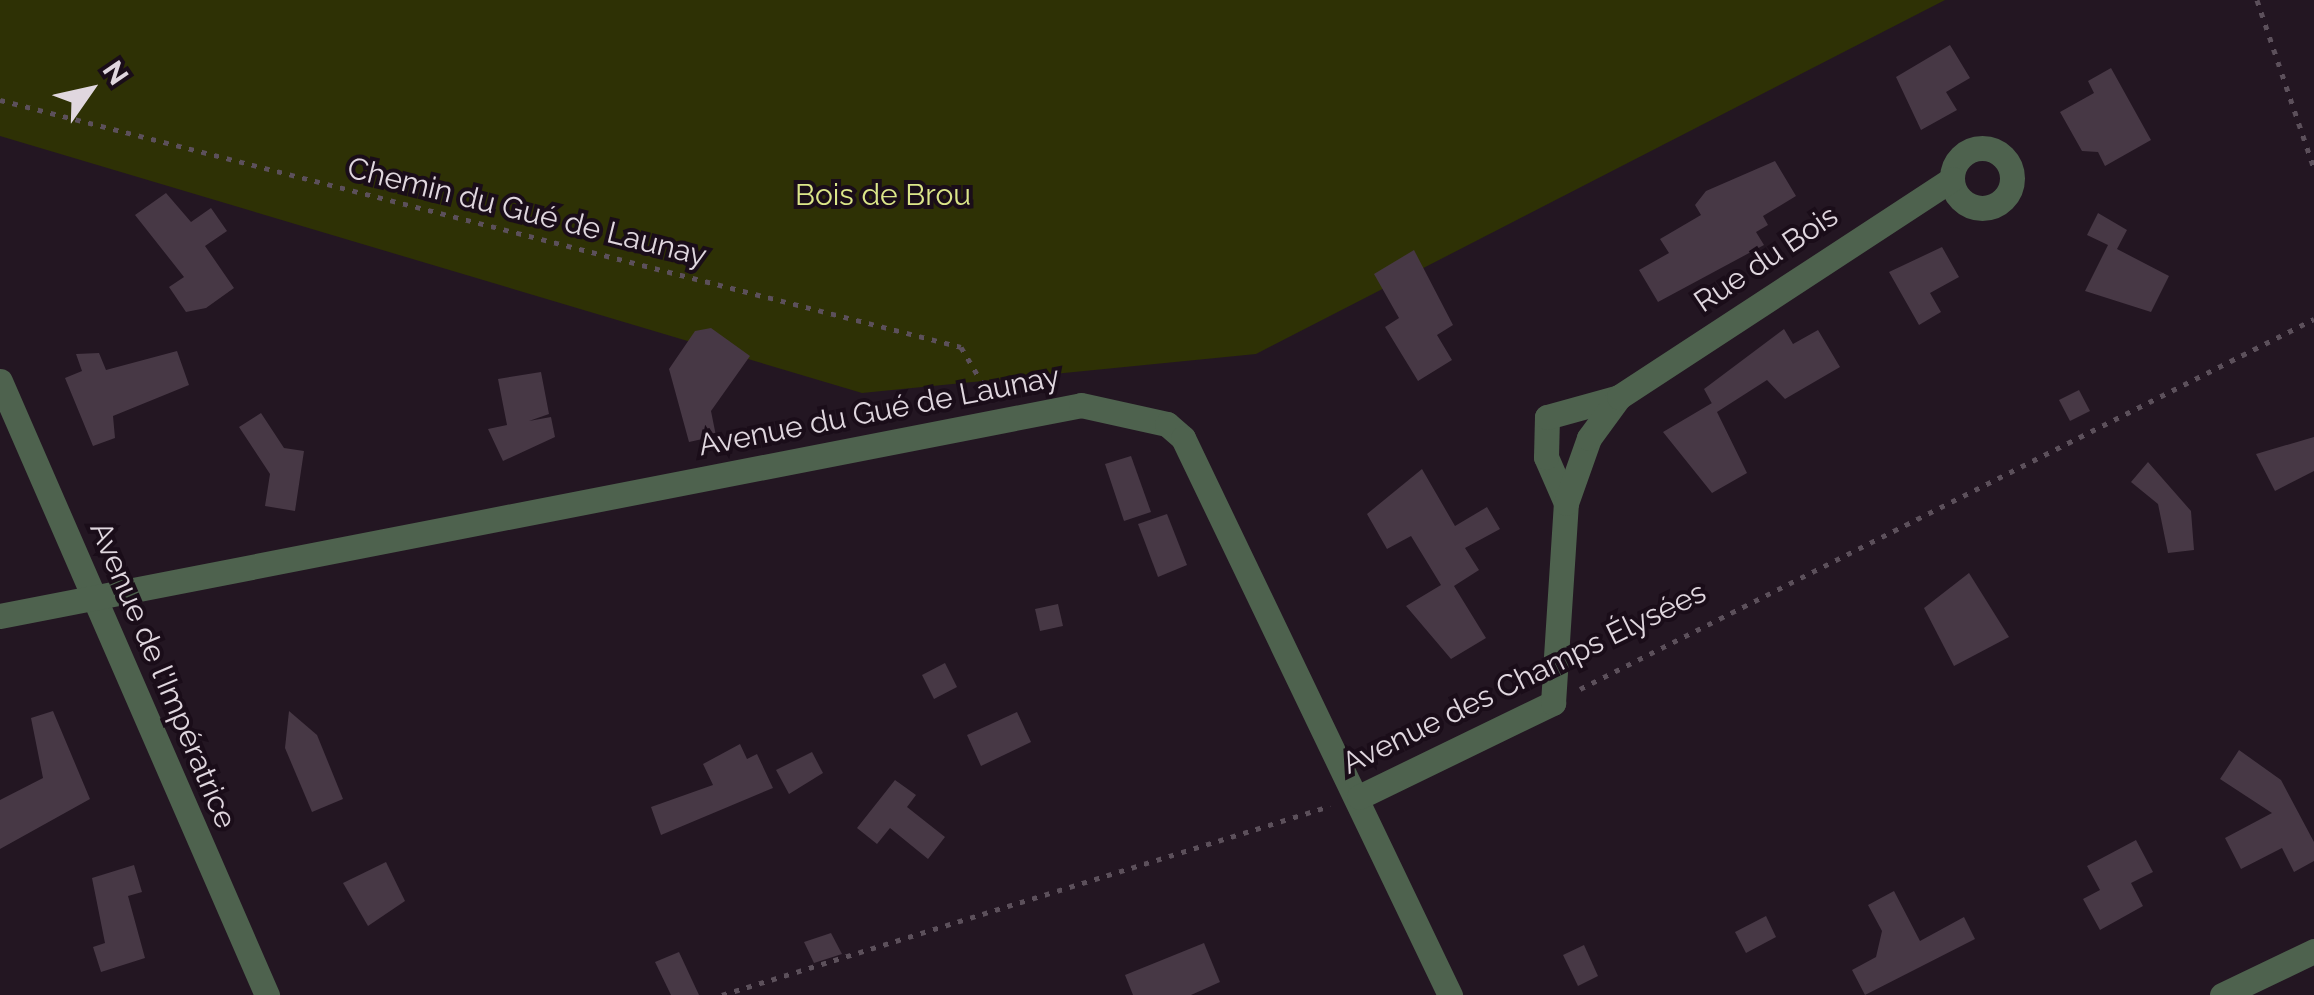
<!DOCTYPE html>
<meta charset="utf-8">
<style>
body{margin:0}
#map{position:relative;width:2314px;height:995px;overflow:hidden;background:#231622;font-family:Raleway,sans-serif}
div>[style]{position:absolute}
.green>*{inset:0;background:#2e3105}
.building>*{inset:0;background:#473845}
.path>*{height:5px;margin-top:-2.5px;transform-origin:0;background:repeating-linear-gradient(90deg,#5c505b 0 5px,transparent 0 13px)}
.street>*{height:25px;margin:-12.5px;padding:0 12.5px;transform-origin:12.5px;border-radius:12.5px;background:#4e624e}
.street>.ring{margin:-12.5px;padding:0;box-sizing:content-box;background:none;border:25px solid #4e624e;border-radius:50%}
span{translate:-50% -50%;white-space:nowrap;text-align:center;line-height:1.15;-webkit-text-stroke:8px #1a0d19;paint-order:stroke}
.park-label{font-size:30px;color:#dbe689}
.street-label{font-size:30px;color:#e0d7df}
.north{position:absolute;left:40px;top:40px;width:100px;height:100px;-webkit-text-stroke:8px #1a0d19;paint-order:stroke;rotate:56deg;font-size:28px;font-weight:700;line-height:40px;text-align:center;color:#e0d7df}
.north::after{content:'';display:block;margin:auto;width:35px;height:45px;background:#e0d7df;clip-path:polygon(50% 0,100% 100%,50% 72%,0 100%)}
</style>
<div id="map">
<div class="green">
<div style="clip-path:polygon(0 0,1945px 0,1256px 354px,862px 393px,0 136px)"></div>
</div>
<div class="building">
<div style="clip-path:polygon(1950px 45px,1970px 78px,1946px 92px,1957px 110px,1921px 130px,1896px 77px)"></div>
<div style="clip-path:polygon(2111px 68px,2151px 140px,2105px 166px,2098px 152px,2082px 151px,2060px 112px,2094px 93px,2088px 81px)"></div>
<div style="clip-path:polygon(1775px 161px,1796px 196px,1763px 216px,1768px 225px,1756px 232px,1764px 245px,1658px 302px,1639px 270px,1669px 253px,1660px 239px,1701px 215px,1695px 205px,1706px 191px)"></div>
<div style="clip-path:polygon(166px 193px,191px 222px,211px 208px,227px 231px,205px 246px,234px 288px,206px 308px,186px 312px,169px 287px,184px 277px,135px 215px)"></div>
<div style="clip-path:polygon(2098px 213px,2127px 230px,2117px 249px,2169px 276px,2151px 312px,2085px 291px,2108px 245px,2087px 235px)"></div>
<div style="clip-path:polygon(1942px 247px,1959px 277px,1930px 293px,1941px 312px,1919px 325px,1889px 272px)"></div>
<div style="clip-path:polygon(1414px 250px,1453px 325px,1437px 335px,1452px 360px,1418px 381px,1385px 327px,1399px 318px,1374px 274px)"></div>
<div style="clip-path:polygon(711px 328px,750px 356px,711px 411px,716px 436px,689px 442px,669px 369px,695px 331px)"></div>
<div style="clip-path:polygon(1784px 329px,1793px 344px,1818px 330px,1840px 367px,1785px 399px,1767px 380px,1717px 412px,1747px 473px,1712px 493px,1663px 432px,1712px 403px,1716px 411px,1704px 389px)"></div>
<div style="clip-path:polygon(177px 351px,189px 385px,113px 416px,115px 438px,93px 446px,65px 378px,82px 371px,76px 354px,99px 353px,106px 370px)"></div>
<div style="clip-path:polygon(541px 372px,549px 414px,529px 421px,551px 417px,555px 437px,503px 461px,488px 429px,507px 425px,498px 379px)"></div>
<div style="clip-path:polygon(2079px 390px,2090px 411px,2070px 421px,2059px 400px)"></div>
<div style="clip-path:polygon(261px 413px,284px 448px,304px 451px,295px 511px,265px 506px,270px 474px,239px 427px)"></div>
<div style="clip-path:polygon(2314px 437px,2314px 471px,2275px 491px,2256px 454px)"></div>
<div style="clip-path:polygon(1131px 456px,1151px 512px,1124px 521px,1105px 464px)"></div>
<div style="clip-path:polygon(2148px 462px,2191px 511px,2194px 550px,2168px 553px,2158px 504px,2131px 482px)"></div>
<div style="clip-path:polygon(1422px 469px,1455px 526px,1487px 507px,1500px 529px,1465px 548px,1479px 570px,1454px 586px,1486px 638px,1451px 659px,1406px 606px,1441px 585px,1411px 536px,1387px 549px,1367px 514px)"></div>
<div style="clip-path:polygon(1167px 514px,1187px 565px,1158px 577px,1138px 524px)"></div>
<div style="clip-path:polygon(1969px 573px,2009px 637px,1954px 666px,1924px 608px)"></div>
<div style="clip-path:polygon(1058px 604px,1063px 626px,1040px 631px,1035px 609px)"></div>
<div style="clip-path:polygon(945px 663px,957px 687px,934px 699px,922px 675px)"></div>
<div style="clip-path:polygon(53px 711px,90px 799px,0 849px,0 800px,43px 778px,31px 718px)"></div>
<div style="clip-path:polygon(289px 711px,317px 735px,343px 799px,312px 812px,285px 748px)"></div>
<div style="clip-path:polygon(1017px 712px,1031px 742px,981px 766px,967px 735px)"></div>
<div style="clip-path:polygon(740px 744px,747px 759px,757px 754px,773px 788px,661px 835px,651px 807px,713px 785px,703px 764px)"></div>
<div style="clip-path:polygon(2239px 750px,2281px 780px,2314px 842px,2314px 861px,2294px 872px,2282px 848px,2241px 869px,2225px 838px,2272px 813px,2220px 779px)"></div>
<div style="clip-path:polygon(812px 752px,823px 773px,789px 794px,776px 770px)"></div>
<div style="clip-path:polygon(895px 780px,916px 795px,907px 807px,945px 837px,928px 859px,890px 828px,877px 844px,857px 828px)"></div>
<div style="clip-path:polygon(2136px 840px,2153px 872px,2131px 883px,2143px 906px,2100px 930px,2083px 899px,2100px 890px,2087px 866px)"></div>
<div style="clip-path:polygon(386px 862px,405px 901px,368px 926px,343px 883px)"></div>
<div style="clip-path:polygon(134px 865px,142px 892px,128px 896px,145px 958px,101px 972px,93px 947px,105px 943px,92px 878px)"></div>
<div style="clip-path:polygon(1894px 891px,1920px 941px,1964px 917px,1975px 939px,1865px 995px,1852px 970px,1876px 957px,1882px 931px,1868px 905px)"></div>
<div style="clip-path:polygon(1766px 916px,1776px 937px,1746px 953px,1735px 932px)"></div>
<div style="clip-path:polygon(831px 933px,842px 954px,814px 963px,804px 942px)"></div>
<div style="clip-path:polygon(1204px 943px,1220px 982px,1191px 995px,1133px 995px,1125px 975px)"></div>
<div style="clip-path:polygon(1584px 945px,1598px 976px,1578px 986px,1563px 955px)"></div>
<div style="clip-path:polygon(679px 952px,699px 995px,671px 995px,655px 962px)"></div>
</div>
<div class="path">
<div style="left:2257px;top:0;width:177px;rotate:71.3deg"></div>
<div style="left:0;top:100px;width:992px;rotate:14.41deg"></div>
<div style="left:961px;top:347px;width:57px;rotate:59.4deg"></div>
<div style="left:1580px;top:689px;width:822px;rotate:-26.75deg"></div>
<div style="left:722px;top:995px;width:637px;rotate:-17.27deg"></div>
</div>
<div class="street">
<div class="ring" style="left:1952px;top:148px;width:35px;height:35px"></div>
<div style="left:0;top:381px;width:670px;rotate:66.5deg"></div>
<div style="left:1566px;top:503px;width:50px;rotate:-113.5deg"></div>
<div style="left:1546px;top:457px;width:40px;rotate:-88.6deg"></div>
<div style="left:1547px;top:417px;width:75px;rotate:-15.5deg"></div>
<div style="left:0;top:616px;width:1101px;rotate:-11.04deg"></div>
<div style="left:1081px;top:405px;width:88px;rotate:12.5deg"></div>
<div style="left:1167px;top:424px;width:21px;rotate:41deg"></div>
<div style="left:1183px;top:438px;width:618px;rotate:64.39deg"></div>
<div style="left:1359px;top:797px;width:216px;rotate:-25.9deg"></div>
<div style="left:1553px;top:703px;width:200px;rotate:-86.3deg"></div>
<div style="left:1566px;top:503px;width:69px;rotate:-70.5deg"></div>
<div style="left:1589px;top:438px;width:51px;rotate:-53.8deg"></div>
<div style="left:1619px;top:397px;width:398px;rotate:-33.2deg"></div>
<div style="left:2222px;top:995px;width:102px;rotate:-25.6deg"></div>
</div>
<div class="park-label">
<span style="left:883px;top:195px">Bois de Brou</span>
</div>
<div class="street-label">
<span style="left:527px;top:212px;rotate:14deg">Chemin du Gué de Launay</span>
<span style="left:1766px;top:259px;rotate:-34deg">Rue du Bois</span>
<span style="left:879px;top:411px;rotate:-11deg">Avenue du Gué de Launay</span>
<span style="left:163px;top:675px;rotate:67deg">Avenue de l'Impératrice</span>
<span style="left:1524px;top:678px;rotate:-26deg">Avenue des Champs Élysées</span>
</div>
<div class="north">N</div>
</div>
